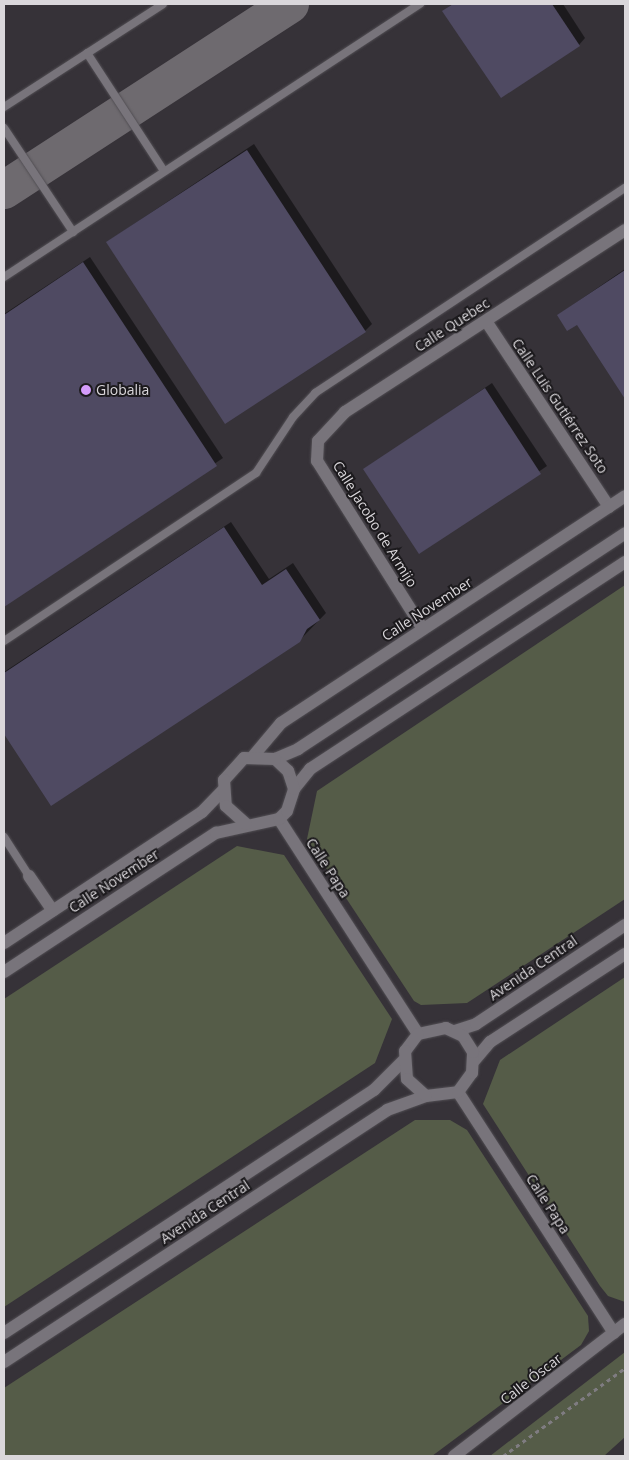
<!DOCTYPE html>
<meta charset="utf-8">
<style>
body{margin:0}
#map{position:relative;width:629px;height:1460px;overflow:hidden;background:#363238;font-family:"Open Sans",sans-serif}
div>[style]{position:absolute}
.green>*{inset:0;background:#555c48}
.shadow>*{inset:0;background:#0007}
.taxiway>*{height:38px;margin:-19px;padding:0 19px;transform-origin:19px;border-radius:19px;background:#6e6a6f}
.building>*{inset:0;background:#4f4a62}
.path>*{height:2.5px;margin-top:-1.25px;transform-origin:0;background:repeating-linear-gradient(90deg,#7f7c81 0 4px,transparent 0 8px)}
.roads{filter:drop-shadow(0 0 1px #524f54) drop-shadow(0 0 1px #524f54)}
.service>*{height:8px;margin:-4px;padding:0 4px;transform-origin:4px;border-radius:4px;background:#78747b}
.minor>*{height:12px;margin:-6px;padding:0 6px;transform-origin:6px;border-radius:6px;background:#78747b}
.dots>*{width:14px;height:14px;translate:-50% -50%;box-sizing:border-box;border:2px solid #1c1a1d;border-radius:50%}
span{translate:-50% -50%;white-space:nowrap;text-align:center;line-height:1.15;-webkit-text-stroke:4px #1c1a1d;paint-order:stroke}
.street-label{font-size:14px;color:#dad7db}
.poi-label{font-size:14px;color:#dad7db}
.left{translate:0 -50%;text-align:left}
.frame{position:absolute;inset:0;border:5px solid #dad7db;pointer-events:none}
</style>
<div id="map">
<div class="green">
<div style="clip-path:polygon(625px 585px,625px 899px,467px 1003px,421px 1005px,414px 1001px,307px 839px,317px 791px)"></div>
<div style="clip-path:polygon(237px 846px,284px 855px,392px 1019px,375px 1063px,4px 1307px,4px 999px)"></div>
<div style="clip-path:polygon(625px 977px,625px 1302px,608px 1296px,600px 1286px,483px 1104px,500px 1060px)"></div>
<div style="clip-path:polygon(415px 1120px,450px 1120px,467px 1130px,588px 1316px,589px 1331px,581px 1345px,432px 1456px,4px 1456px,4px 1388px)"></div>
<div style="clip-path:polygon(625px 1352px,625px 1437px,604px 1456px,490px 1456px)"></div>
</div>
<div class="shadow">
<div style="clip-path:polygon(452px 4px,563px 4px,585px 38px,579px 45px,444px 11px)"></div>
<div style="clip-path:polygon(254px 144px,372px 324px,365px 331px,107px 242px)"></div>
<div style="clip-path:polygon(90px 257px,223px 458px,4px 606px,4px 314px)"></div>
<div style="clip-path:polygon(625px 269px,625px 397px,577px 323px,558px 315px)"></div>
<div style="clip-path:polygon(492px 383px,547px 466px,420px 553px,365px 469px)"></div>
<div style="clip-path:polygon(231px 522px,269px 579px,293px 563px,326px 613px,299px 641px,52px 804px,4px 732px,4px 672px)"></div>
</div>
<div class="taxiway">
<div style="left:4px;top:190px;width:341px;rotate:-33deg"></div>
</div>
<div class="building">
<div style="clip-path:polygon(453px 4px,552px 4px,580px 46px,501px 98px,442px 11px)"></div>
<div style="clip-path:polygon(247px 150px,366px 332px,225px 424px,106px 242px)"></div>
<div style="clip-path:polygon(83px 262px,217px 466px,4px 607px,4px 315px)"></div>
<div style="clip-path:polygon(625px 270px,625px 399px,577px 325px,567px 331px,557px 315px)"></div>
<div style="clip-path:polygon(485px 388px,541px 474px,419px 554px,363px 469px)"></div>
<div style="clip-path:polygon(224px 527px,262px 585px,286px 569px,320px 620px,307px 629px,300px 642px,51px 806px,4px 734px,4px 673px)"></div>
</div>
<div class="path">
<div style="left:503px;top:1456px;width:150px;rotate:-35.8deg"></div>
</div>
<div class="roads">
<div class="service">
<div style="left:87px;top:53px;width:141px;rotate:56.9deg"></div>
<div style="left:4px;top:107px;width:189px;rotate:-32.9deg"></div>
<div style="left:4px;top:128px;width:125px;rotate:56.4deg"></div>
<div style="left:4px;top:277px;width:498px;rotate:-33.3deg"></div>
<div style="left:4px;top:641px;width:303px;rotate:-33.7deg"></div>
<div style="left:256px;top:473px;width:67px;rotate:-56.5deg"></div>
<div style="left:293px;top:417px;width:33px;rotate:-47deg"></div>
<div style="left:315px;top:393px;width:372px;rotate:-33.5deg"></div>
<div style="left:4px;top:837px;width:46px;rotate:57.3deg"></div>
</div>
<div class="minor">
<div style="left:486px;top:321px;width:223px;rotate:56.5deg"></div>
<div style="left:423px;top:629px;width:199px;rotate:-122.2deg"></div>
<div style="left:317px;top:461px;width:20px;rotate:-87deg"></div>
<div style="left:318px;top:441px;width:40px;rotate:-47deg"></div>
<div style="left:345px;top:412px;width:334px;rotate:-33deg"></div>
<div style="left:254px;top:755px;width:42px;rotate:-49.8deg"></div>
<div style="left:281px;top:723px;width:412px;rotate:-33.4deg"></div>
<div style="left:275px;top:759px;width:25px;rotate:-23deg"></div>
<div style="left:298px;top:749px;width:392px;rotate:-33.4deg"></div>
<div style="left:294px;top:789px;width:26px;rotate:-51deg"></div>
<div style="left:310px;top:769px;width:377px;rotate:-33.3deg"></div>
<div style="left:279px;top:819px;width:256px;rotate:57.1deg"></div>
<div style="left:29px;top:876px;width:42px;rotate:55.6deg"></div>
<div style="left:4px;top:943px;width:237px;rotate:-33.5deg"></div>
<div style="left:202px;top:812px;width:30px;rotate:-46deg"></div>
<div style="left:4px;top:972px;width:254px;rotate:-33.3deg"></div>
<div style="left:216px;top:833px;width:65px;rotate:-12.5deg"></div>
<div style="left:279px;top:819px;width:11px;rotate:-45deg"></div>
<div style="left:287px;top:811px;width:23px;rotate:-72deg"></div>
<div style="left:294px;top:789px;width:19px;rotate:-108deg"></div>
<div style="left:288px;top:771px;width:18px;rotate:-137deg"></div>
<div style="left:275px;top:759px;width:31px;rotate:-178deg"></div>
<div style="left:244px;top:758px;width:30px;rotate:132deg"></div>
<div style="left:224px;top:780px;width:26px;rotate:86deg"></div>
<div style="left:226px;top:806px;width:27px;rotate:42deg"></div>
<div style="left:455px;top:1031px;width:22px;rotate:-18deg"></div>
<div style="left:476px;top:1024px;width:179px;rotate:-33.6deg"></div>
<div style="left:474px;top:1061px;width:25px;rotate:-50deg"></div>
<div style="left:490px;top:1042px;width:161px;rotate:-33.1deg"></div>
<div style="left:458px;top:1092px;width:287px;rotate:57.1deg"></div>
<div style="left:4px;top:1333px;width:443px;rotate:-33.3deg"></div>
<div style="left:374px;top:1090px;width:41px;rotate:-45deg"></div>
<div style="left:4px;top:1362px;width:458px;rotate:-33.3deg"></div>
<div style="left:387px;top:1110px;width:41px;rotate:-19.7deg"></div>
<div style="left:426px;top:1096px;width:32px;rotate:-7deg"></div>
<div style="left:458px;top:1092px;width:24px;rotate:-54deg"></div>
<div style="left:472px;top:1073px;width:21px;rotate:-87deg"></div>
<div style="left:473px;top:1052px;width:19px;rotate:-122deg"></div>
<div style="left:463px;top:1036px;width:19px;rotate:-155deg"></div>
<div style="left:446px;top:1028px;width:29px;rotate:168deg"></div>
<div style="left:418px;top:1034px;width:21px;rotate:127deg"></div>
<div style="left:405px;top:1051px;width:28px;rotate:86deg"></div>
<div style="left:407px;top:1079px;width:25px;rotate:42deg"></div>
<div style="left:454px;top:1456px;width:216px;rotate:-37.7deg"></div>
</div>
</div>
<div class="dots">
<div style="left:86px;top:390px;background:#d49cfb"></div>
</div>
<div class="street-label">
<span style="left:452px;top:325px;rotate:-33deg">Calle Quebec</span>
<span style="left:560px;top:406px;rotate:56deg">Calle Luis Gutiérrez Soto</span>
<span style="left:375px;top:524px;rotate:58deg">Calle Jacobo de Armijo</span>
<span style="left:427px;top:609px;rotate:-33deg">Calle November</span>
<span style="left:328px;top:868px;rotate:57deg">Calle Papa</span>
<span style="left:114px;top:881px;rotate:-33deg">Calle November</span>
<span style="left:533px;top:968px;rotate:-34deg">Avenida Central</span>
<span style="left:548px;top:1204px;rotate:57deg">Calle Papa</span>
<span style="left:205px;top:1212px;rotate:-33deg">Avenida Central</span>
<span style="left:531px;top:1379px;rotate:-38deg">Calle Óscar</span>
</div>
<div class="poi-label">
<span class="left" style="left:96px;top:390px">Globalia</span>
</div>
<div class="frame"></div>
</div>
